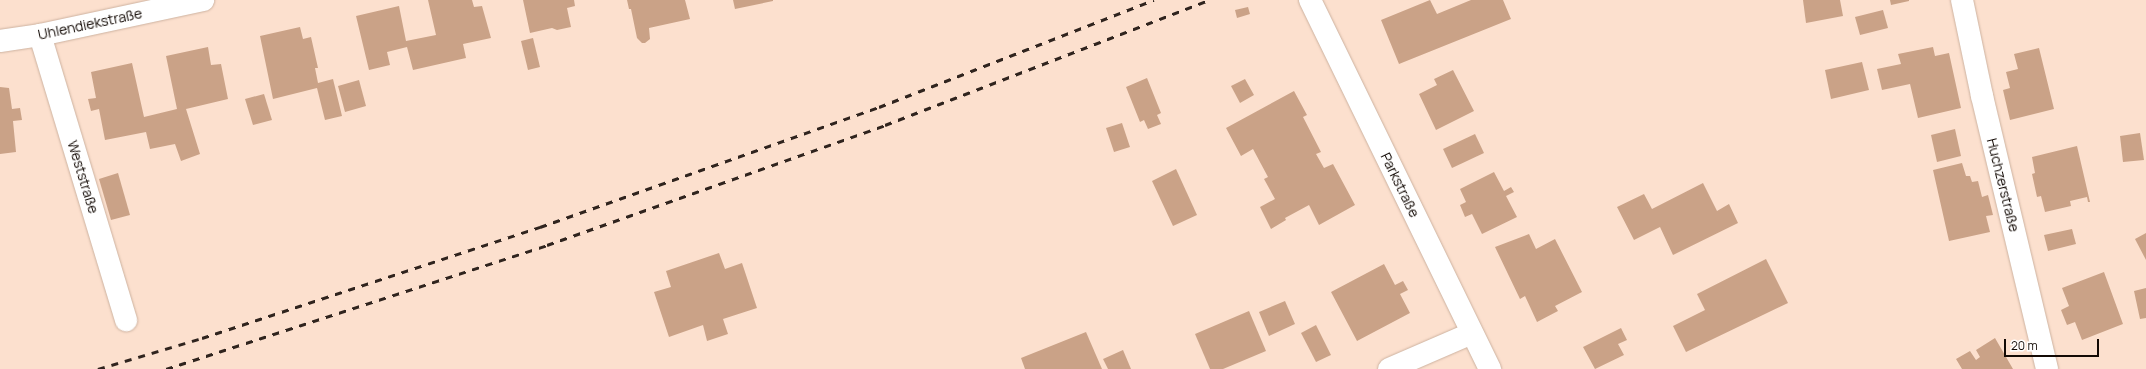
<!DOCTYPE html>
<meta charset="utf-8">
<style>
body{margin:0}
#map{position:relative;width:2146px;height:369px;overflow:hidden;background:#fce0ce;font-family:Manrope,sans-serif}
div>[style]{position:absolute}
.building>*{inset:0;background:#caa287}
.roads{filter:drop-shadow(0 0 1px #cdb2a0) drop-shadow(0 0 1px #cdb2a0)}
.minor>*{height:22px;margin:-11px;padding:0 11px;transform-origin:11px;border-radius:11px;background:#fff}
.rail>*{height:3px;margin-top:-1.5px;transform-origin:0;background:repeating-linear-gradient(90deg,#30241e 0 7px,transparent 0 14px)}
span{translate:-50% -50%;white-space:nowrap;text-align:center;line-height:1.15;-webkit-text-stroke:3px #fff;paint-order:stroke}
.street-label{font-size:14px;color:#130a05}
.scale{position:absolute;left:2004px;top:339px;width:95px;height:18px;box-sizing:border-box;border:2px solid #130a05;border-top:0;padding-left:5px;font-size:12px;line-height:14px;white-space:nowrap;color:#130a05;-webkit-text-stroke:3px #fff;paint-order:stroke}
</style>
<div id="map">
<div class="building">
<div style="clip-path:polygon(428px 0,472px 0,474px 7px,482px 6px,491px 38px,463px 44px,466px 58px,413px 70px,407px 47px,387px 52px,390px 65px,369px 70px,356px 16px,399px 6px,406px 41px,436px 35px)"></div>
<div style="clip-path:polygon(523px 0,574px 0,575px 6px,567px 8px,571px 27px,557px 30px,552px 28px,530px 33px)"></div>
<div style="clip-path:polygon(627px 0,685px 0,690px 19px,649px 28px,650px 39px,645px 43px,642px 43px,637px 38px,631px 9px,629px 9px)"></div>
<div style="clip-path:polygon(733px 0,773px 0,773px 1px,735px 9px)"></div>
<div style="clip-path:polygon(1430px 0,1437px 14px,1471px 0,1503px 0,1511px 19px,1399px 64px,1381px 20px)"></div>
<div style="clip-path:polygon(1803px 0,1840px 0,1843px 16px,1806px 23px)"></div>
<div style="clip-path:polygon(1890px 0,1909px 0,1909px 1px,1891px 5px)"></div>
<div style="clip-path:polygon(1248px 7px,1250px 14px,1237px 18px,1235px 10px)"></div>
<div style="clip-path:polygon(1883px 10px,1888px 28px,1860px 35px,1855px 17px)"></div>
<div style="clip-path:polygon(300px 27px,303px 39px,311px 37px,318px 68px,315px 68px,318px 83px,333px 79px,342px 116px,325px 120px,317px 88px,273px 99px,260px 36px)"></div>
<div style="clip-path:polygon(533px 38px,540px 67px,528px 70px,521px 41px)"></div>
<div style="clip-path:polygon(208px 47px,211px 65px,221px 64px,228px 99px,186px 109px,200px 154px,181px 161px,175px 144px,150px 149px,146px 132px,105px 140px,99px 109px,91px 111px,88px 99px,96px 98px,91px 72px,132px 63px,144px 117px,177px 109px,166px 56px)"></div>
<div style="clip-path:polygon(1933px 47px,1935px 56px,1949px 53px,1961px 108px,1918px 118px,1910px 84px,1882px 90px,1877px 69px,1901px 64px,1898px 54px)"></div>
<div style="clip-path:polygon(2039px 48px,2054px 109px,2010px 120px,2003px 90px,2010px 88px,2006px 72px,2018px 69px,2014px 54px)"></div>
<div style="clip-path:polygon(1862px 62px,1869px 90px,1831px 99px,1825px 70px)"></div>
<div style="clip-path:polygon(1453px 70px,1474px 111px,1436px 130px,1419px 94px,1437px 85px,1434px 79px)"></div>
<div style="clip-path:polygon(1147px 78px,1161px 113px,1157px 115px,1161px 124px,1148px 129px,1144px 120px,1140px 122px,1126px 87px)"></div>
<div style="clip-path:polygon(1245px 79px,1254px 95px,1240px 103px,1231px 86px)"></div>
<div style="clip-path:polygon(359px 80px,366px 106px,345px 112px,338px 86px)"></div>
<div style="clip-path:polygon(0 87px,9px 88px,12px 109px,20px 108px,22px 120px,13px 121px,16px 152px,0 154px)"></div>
<div style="clip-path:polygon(1294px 91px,1307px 115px,1303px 117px,1321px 152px,1316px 154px,1324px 168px,1333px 164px,1355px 205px,1319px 225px,1309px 205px,1285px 218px,1286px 220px,1271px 229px,1260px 207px,1275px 199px,1264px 179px,1268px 177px,1253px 149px,1241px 156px,1226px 128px)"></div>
<div style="clip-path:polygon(264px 94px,272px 120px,253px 125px,245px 99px)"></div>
<div style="clip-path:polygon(1122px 123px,1130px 147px,1114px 152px,1106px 128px)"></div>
<div style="clip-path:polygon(1955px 129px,1961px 156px,1937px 162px,1931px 135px)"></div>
<div style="clip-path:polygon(2140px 133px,2144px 160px,2123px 162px,2120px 136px)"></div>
<div style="clip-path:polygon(1475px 134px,1484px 153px,1452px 168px,1443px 149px)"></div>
<div style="clip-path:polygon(2077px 146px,2090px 202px,2088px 202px,2087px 197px,2070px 201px,2071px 206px,2045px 212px,2041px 196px,2037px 197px,2032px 174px,2035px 173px,2032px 157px)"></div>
<div style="clip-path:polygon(1962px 163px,1966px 176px,1970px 176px,1972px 182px,1978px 181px,1982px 197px,1988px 195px,1993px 215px,1986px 216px,1990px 232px,1949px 241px,1933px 170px)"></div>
<div style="clip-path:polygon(1176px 169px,1197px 215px,1173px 226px,1152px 181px)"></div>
<div style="clip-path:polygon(1494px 172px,1504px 191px,1511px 187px,1514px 192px,1506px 196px,1517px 217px,1482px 234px,1472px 214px,1465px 217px,1460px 205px,1466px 202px,1460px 189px)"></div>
<div style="clip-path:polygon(118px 173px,130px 215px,111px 220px,99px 179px)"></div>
<div style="clip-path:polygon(1703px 183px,1717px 211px,1729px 204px,1738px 223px,1673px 255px,1660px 227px,1634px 240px,1617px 207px,1644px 194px,1652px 209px)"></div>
<div style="clip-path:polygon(2072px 229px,2076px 244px,2048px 251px,2044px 235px)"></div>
<div style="clip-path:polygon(2146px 233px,2146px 260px,2135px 239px)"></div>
<div style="clip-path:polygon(1529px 234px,1536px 249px,1555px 239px,1582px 292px,1555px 306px,1558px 311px,1537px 322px,1525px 296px,1520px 299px,1495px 247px)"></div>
<div style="clip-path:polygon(719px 253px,725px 269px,742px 263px,757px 308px,723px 319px,728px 334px,707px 341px,703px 325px,669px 337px,654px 292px,671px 287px,666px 271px)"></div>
<div style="clip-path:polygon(1766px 259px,1788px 303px,1686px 352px,1673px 326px,1705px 310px,1697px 294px)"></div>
<div style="clip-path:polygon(1384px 264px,1395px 285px,1403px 281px,1408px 290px,1400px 294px,1410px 313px,1357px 341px,1331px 292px)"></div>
<div style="clip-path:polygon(2104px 272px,2123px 324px,2082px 340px,2075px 322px,2067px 325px,2061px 310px,2069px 306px,2062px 288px)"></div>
<div style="clip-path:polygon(2146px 288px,2146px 318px,2140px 319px,2134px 291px)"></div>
<div style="clip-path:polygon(1285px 301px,1295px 324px,1269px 336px,1259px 312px)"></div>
<div style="clip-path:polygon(1249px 311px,1266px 351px,1223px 369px,1210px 369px,1195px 334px)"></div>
<div style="clip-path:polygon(1316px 325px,1331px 355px,1316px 362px,1301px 333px)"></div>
<div style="clip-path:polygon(1621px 328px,1627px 340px,1618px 344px,1624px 355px,1595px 369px,1583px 347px)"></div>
<div style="clip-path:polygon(1086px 332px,1102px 369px,1025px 369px,1021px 358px)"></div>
<div style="clip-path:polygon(1995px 338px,2013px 369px,1962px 369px,1956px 359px,1970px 351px,1976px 360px,1980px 357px,1976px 350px)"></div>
<div style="clip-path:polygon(1123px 350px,1131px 369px,1108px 369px,1103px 359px)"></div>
</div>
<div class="roads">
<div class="minor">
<div style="left:1310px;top:0;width:411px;rotate:64deg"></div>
<div style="left:1962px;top:0;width:98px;rotate:78.2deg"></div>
<div style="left:1982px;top:96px;width:281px;rotate:76.6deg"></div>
<div style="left:40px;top:35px;width:298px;rotate:73.2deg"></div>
<div style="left:0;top:41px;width:40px;rotate:-8.5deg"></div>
<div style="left:40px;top:35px;width:167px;rotate:-12.1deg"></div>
<div style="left:1389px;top:369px;width:90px;rotate:-23.4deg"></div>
</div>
</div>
<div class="rail">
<div style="left:98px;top:369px;width:109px;rotate:-16.6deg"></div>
<div style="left:202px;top:338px;width:356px;rotate:-18.2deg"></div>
<div style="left:540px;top:227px;width:360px;rotate:-19.5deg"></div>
<div style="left:879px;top:107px;width:295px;rotate:-21.3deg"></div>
<div style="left:166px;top:369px;width:401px;rotate:-18deg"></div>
<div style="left:547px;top:245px;width:359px;rotate:-19.5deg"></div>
<div style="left:885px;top:125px;width:347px;rotate:-21.1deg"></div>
</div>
<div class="street-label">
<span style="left:90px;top:24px;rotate:-12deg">Uhlendiekstraße</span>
<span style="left:83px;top:177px;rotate:73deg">Weststraße</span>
<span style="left:1400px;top:185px;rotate:64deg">Parkstraße</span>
<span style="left:2003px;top:185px;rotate:76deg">Huchzerstraße</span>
</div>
<div class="scale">20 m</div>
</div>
